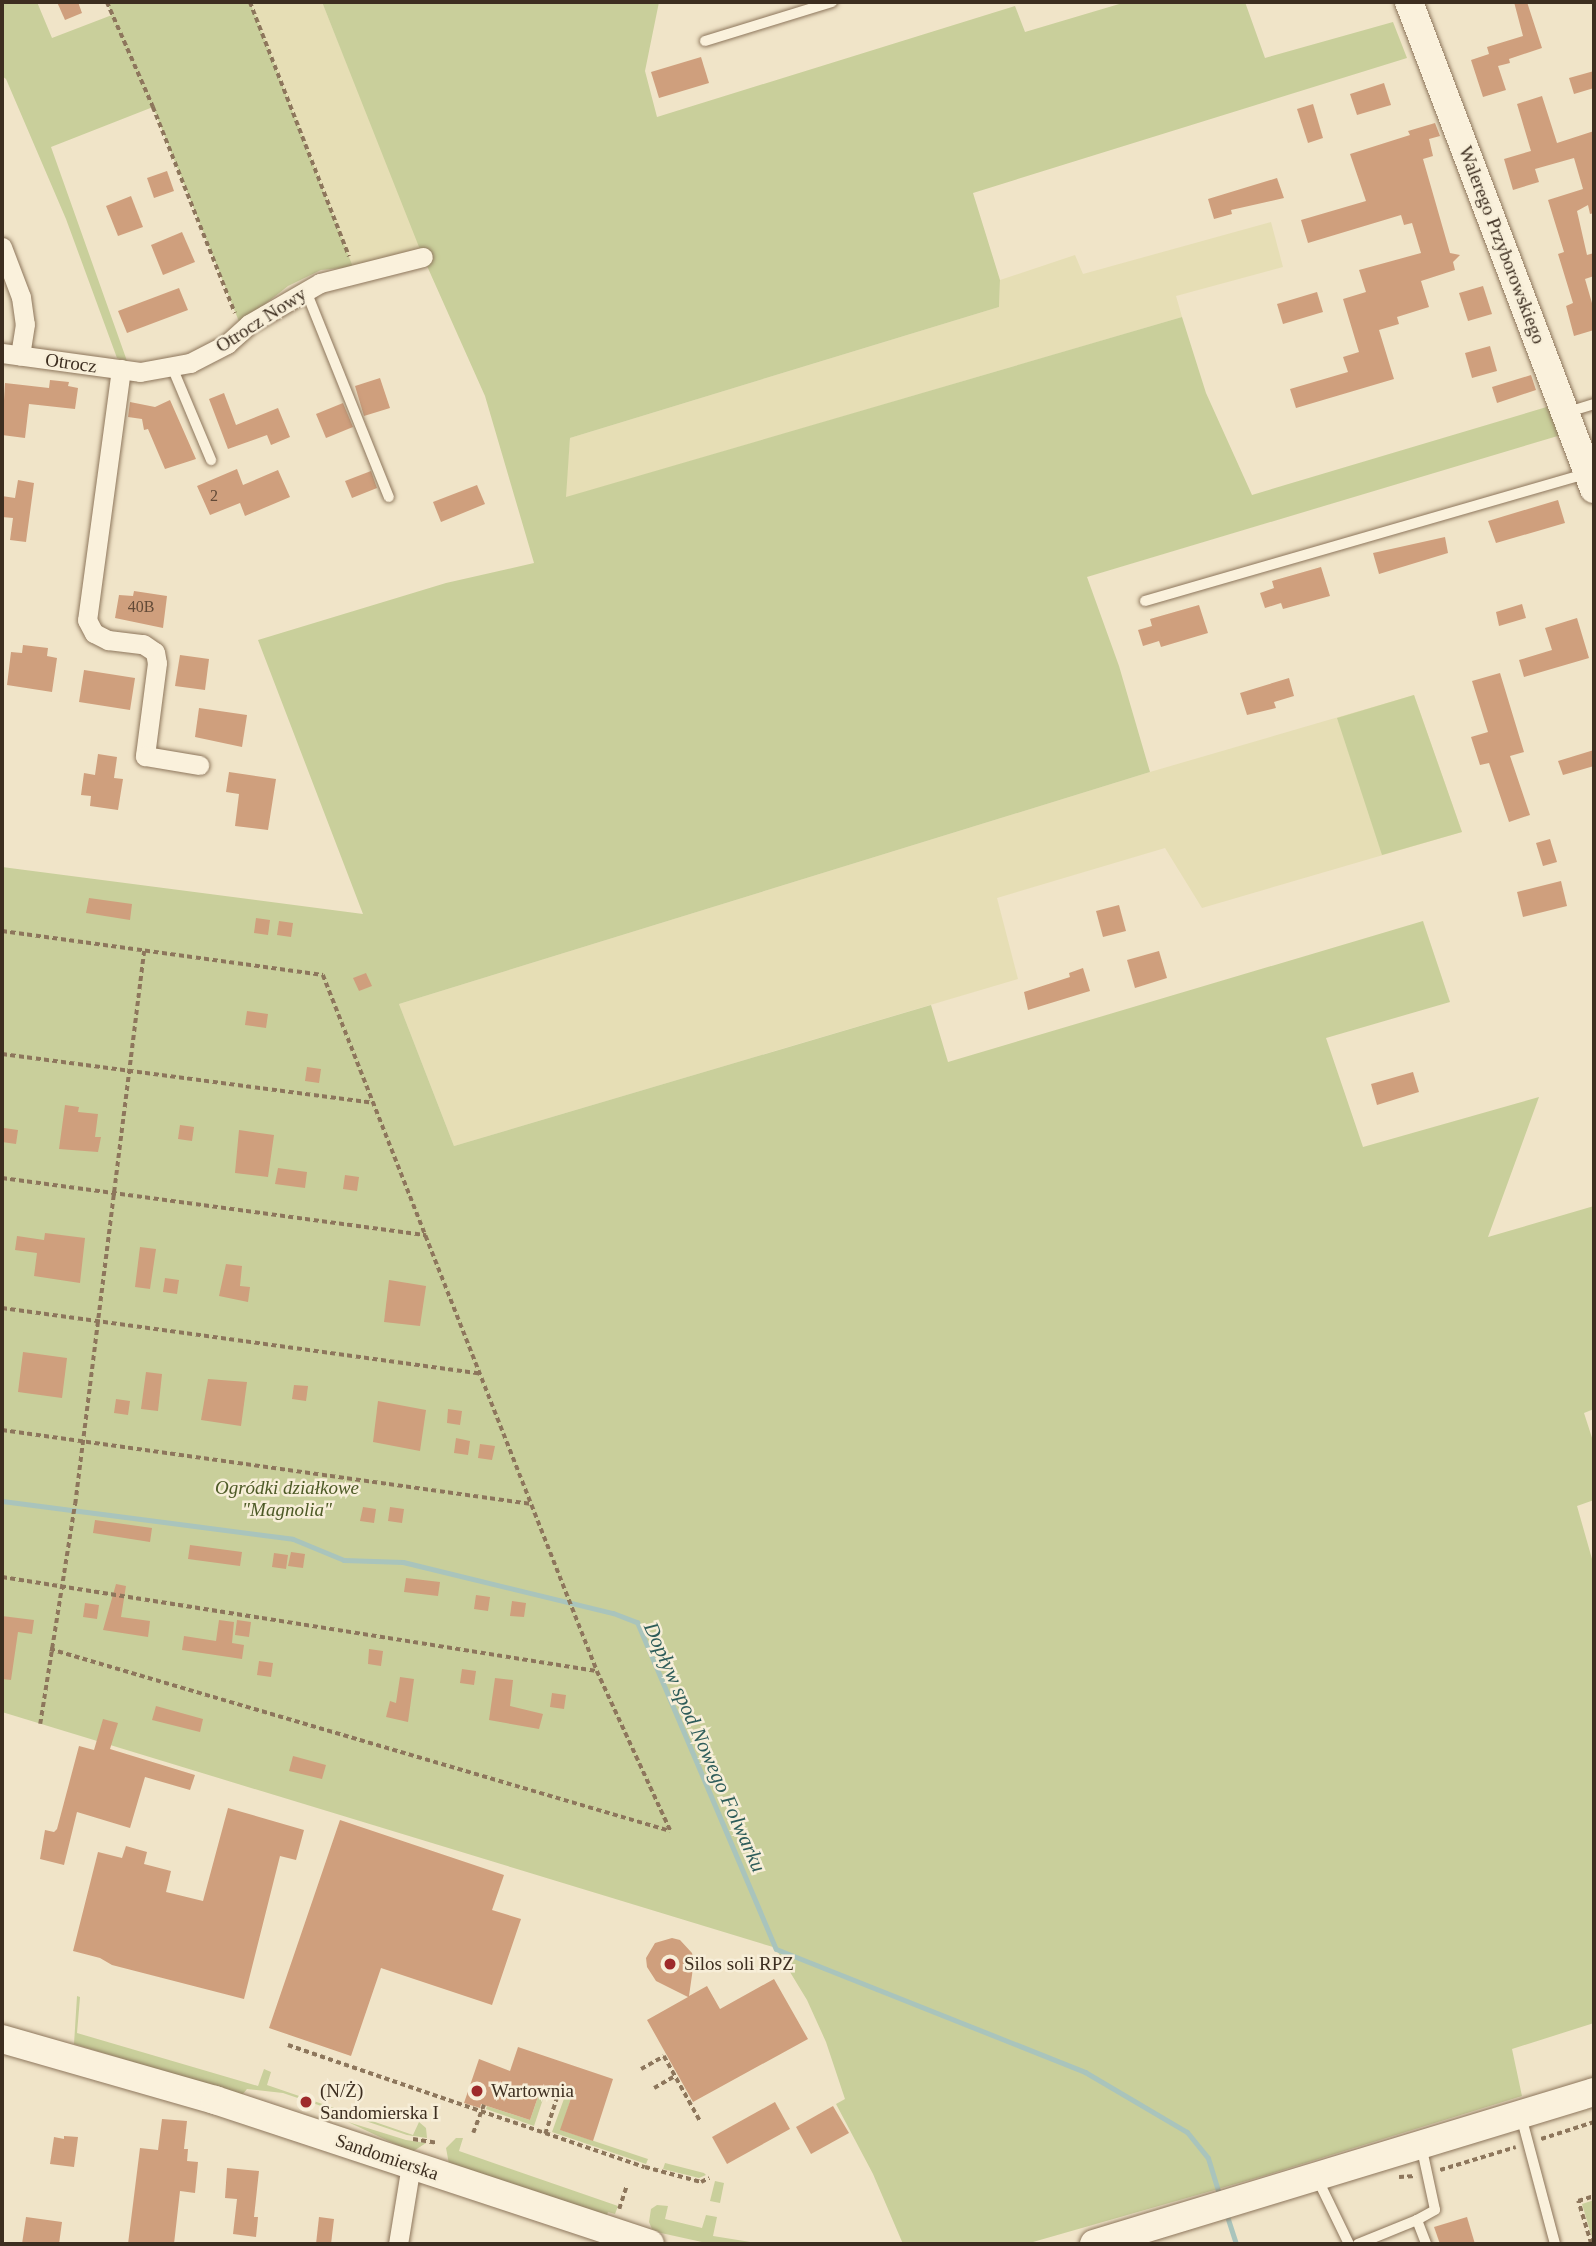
<!DOCTYPE html>
<meta charset="utf-8">
<style>
body{margin:0}
#map{position:relative;width:1596px;height:2246px;overflow:hidden;background:#f0e4c8;font-family:Georgia,serif}
div>[style]{position:absolute}
.farmland>*{inset:0;background:#e6deb5}
.green>*{inset:0;background:#c9cf9b}
.stream>*{height:5px;margin:-2.5px;padding:0 2.5px;transform-origin:2.5px;border-radius:2.5px;background:#a9c4bc}
.building>*{inset:0;background:#cf9f7d}
.path>*{height:3.5px;margin-top:-1.75px;transform-origin:0;background:repeating-linear-gradient(90deg,#8d765c 0 5px,transparent 0 8.5px)}
.roads{filter:drop-shadow(0 0 2px #8d765c) drop-shadow(0 0 2px #8d765c)}
.lane>*{height:10px;margin:-5px;padding:0 5px;transform-origin:5px;border-radius:5px;background:#faf1dc}
.street>*{height:19px;margin:-9.5px;padding:0 9.5px;transform-origin:9.5px;border-radius:9.5px;background:#faf1dc}
.secondary>*{height:28px;margin:-14px;padding:0 14px;transform-origin:14px;border-radius:14px;background:#faf1dc}
.dots>*{width:19px;height:19px;translate:-50% -50%;box-sizing:border-box;border:4px solid #f7eed8;border-radius:50%}
span{translate:-50% -50%;white-space:nowrap;text-align:center;line-height:1.15;-webkit-text-stroke:5px #f7eed8;paint-order:stroke}
.number-label{font-size:16px;color:#624a37}
.number-label span{-webkit-text-stroke-width:0}
.street-label{font-size:19px;color:#3d2e20}
.park-label{font-size:19px;color:#4d5a26;font-style:italic}
.poi-label{font-size:19px;color:#3d2e20}
.left{translate:0 -50%;text-align:left}
.water-label{font-size:21px;color:#2f5d5a;font-style:italic}
.frame{position:absolute;inset:0;border:4px solid #3d2e20;pointer-events:none}
</style>
<div id="map">
<div class="farmland">
<div style="clip-path:polygon(250px 2px,322px 2px,422px 249px,353px 267px)"></div>
<div style="clip-path:polygon(1271px 222px,1283px 267px,1176px 296px,1182px 317px,565px 498px,570px 438px,999px 307px,1000px 280px,1075px 255px,1083px 274px)"></div>
<div style="clip-path:polygon(1414px 695px,1462px 832px,1202px 908px,1165px 848px,997px 898px,1018px 979px,454px 1146px,399px 1004px,1150px 772px)"></div>
</div>
<div class="green">
<div style="clip-path:polygon(2px 2px,37px 2px,52px 38px,112px 15px,107px 2px,250px 2px,353px 267px,321px 270px,288px 286px,240px 324px,153px 107px,51px 147px,127px 361px,117px 358px,66px 219px,6px 79px,2px 76px)"></div>
<div style="clip-path:polygon(322px 2px,659px 2px,645px 71px,657px 117px,1015px 6px,1025px 32px,1126px 2px,1245px 2px,1265px 58px,1393px 22px,1407px 58px,973px 193px,1000px 280px,999px 307px,570px 438px,566px 497px,1182px 317px,1206px 393px,1252px 495px,1550px 406px,1561px 435px,1087px 577px,1119px 666px,1150px 772px,399px 1004px,454px 1146px,931px 1005px,948px 1062px,1423px 921px,1450px 1002px,1326px 1038px,1363px 1147px,1539px 1097px,1488px 1237px,1594px 1206px,1594px 1409px,1584px 1413px,1594px 1444px,1594px 1500px,1577px 1506px,1594px 1566px,1594px 2023px,1512px 2049px,1522px 2096px,1267px 2175px,1026px 2244px,903px 2244px,873px 2174px,836px 2104px,845px 2099px,826px 2042px,807px 2000px,776px 1949px,761px 1914px,773px 1947px,2px 1712px,2px 867px,363px 914px,258px 640px,446px 583px,534px 563px,485px 396px,423px 257px)"></div>
<div style="clip-path:polygon(1414px 695px,1462px 832px,1382px 855px,1337px 718px)"></div>
<div style="clip-path:polygon(77px 1996px,80px 1997px,77px 2033px,258px 2086px,264px 2069px,271px 2072px,267px 2085px,413px 2135px,419px 2122px,426px 2128px,427px 2138px,407px 2135px,283px 2093px,247px 2089px,242px 2095px,74px 2044px)"></div>
<div style="clip-path:polygon(565px 2096px,571px 2098px,561px 2130px,648px 2159px,646px 2164px,552px 2132px)"></div>
<div style="clip-path:polygon(538px 2097px,543px 2099px,534px 2126px,486px 2109px,487px 2106px,530px 2120px)"></div>
<div style="clip-path:polygon(348px 2122px,406px 2140px,426px 2143px,412px 2152px)"></div>
<div style="clip-path:polygon(456px 2138px,463px 2138px,459px 2151px,618px 2206px,615px 2214px,608px 2212px,606px 2217px,449px 2164px,446px 2148px)"></div>
<div style="clip-path:polygon(665px 2163px,704px 2173px,706px 2175px,699px 2178px,663px 2169px)"></div>
<div style="clip-path:polygon(715px 2181px,724px 2183px,720px 2203px,710px 2201px)"></div>
<div style="clip-path:polygon(1594px 2200px,1594px 2244px,1582px 2204px)"></div>
<div style="clip-path:polygon(657px 2205px,668px 2206px,665px 2219px,702px 2228px,706px 2215px,717px 2217px,713px 2236px,763px 2244px,711px 2244px,661px 2233px,652px 2229px,649px 2222px,651px 2209px)"></div>
</div>
<div class="stream">
<div style="left:2px;top:1501px;width:293px;rotate:7.4deg"></div>
<div style="left:293px;top:1539px;width:55px;rotate:22.4deg"></div>
<div style="left:344px;top:1560px;width:59px;rotate:1.9deg"></div>
<div style="left:403px;top:1562px;width:216px;rotate:13.7deg"></div>
<div style="left:613px;top:1613px;width:26px;rotate:21deg"></div>
<div style="left:637px;top:1622px;width:355px;rotate:67deg"></div>
<div style="left:776px;top:1949px;width:333px;rotate:21.7deg"></div>
<div style="left:1085px;top:2072px;width:118px;rotate:30.5deg"></div>
<div style="left:1187px;top:2132px;width:33px;rotate:51deg"></div>
<div style="left:1208px;top:2158px;width:41px;rotate:72.9deg"></div>
<div style="left:1226px;top:2213px;width:33px;rotate:72deg"></div>
</div>
<div class="building">
<div style="clip-path:polygon(57px 2px,78px 2px,82px 13px,65px 20px)"></div>
<div style="clip-path:polygon(1514px 2px,1527px 2px,1542px 48px,1509px 59px,1510px 63px,1498px 66px,1506px 90px,1483px 97px,1471px 60px,1489px 54px,1487px 47px,1523px 36px)"></div>
<div style="clip-path:polygon(701px 57px,709px 83px,659px 98px,651px 72px)"></div>
<div style="clip-path:polygon(1594px 71px,1594px 88px,1574px 94px,1569px 78px)"></div>
<div style="clip-path:polygon(1384px 83px,1391px 105px,1357px 115px,1350px 94px)"></div>
<div style="clip-path:polygon(1542px 96px,1557px 143px,1594px 131px,1594px 213px,1590px 214px,1588px 205px,1577px 211px,1587px 255px,1594px 253px,1594px 276px,1585px 279px,1594px 310px,1594px 330px,1574px 336px,1566px 306px,1573px 303px,1558px 254px,1564px 252px,1548px 200px,1583px 189px,1574px 158px,1535px 169px,1539px 182px,1513px 190px,1504px 159px,1531px 151px,1517px 104px)"></div>
<div style="clip-path:polygon(1313px 104px,1323px 138px,1308px 143px,1297px 109px)"></div>
<div style="clip-path:polygon(1435px 123px,1440px 136px,1429px 139px,1433px 156px,1423px 159px,1450px 253px,1460px 255px,1453px 262px,1455px 270px,1421px 281px,1429px 307px,1397px 317px,1399px 324px,1379px 330px,1394px 379px,1296px 408px,1290px 389px,1348px 372px,1343px 357px,1359px 352px,1343px 299px,1366px 292px,1359px 270px,1421px 253px,1412px 223px,1404px 225px,1401px 215px,1308px 243px,1301px 220px,1366px 201px,1350px 154px,1410px 135px,1408px 131px)"></div>
<div style="clip-path:polygon(167px 171px,174px 191px,154px 198px,147px 178px)"></div>
<div style="clip-path:polygon(1277px 178px,1284px 198px,1231px 210px,1232px 214px,1214px 219px,1208px 199px)"></div>
<div style="clip-path:polygon(131px 196px,143px 227px,118px 236px,106px 206px)"></div>
<div style="clip-path:polygon(182px 232px,195px 262px,163px 275px,151px 245px)"></div>
<div style="clip-path:polygon(1483px 286px,1492px 314px,1468px 321px,1459px 293px)"></div>
<div style="clip-path:polygon(179px 288px,188px 310px,127px 333px,118px 311px)"></div>
<div style="clip-path:polygon(1317px 292px,1323px 312px,1283px 324px,1277px 304px)"></div>
<div style="clip-path:polygon(1490px 346px,1497px 371px,1472px 378px,1465px 353px)"></div>
<div style="clip-path:polygon(1531px 375px,1536px 390px,1497px 403px,1492px 387px)"></div>
<div style="clip-path:polygon(380px 378px,390px 408px,364px 416px,355px 386px)"></div>
<div style="clip-path:polygon(50px 380px,69px 382px,68px 386px,78px 388px,75px 409px,29px 404px,25px 438px,2px 435px,5px 383px,49px 388px)"></div>
<div style="clip-path:polygon(224px 393px,236px 425px,278px 408px,290px 437px,271px 445px,267px 435px,228px 449px,209px 399px)"></div>
<div style="clip-path:polygon(170px 400px,196px 459px,165px 469px,148px 429px,144px 430px,142px 419px,128px 417px,130px 402px,155px 407px)"></div>
<div style="clip-path:polygon(343px 403px,353px 427px,326px 438px,316px 414px)"></div>
<div style="clip-path:polygon(237px 469px,243px 485px,278px 470px,290px 497px,245px 516px,240px 503px,210px 515px,197px 486px)"></div>
<div style="clip-path:polygon(371px 471px,377px 488px,352px 498px,345px 481px)"></div>
<div style="clip-path:polygon(18px 480px,34px 483px,26px 542px,10px 540px,13px 518px,2px 517px,2px 496px,15px 498px)"></div>
<div style="clip-path:polygon(477px 485px,485px 504px,441px 522px,433px 502px)"></div>
<div style="clip-path:polygon(1558px 500px,1565px 523px,1496px 543px,1488px 521px)"></div>
<div style="clip-path:polygon(1445px 537px,1448px 553px,1379px 574px,1373px 553px)"></div>
<div style="clip-path:polygon(1321px 567px,1330px 596px,1283px 609px,1281px 603px,1265px 608px,1260px 593px,1274px 588px,1272px 581px)"></div>
<div style="clip-path:polygon(134px 591px,167px 596px,163px 628px,115px 618px,119px 595px,133px 596px)"></div>
<div style="clip-path:polygon(1522px 604px,1526px 618px,1499px 626px,1496px 612px)"></div>
<div style="clip-path:polygon(1199px 605px,1208px 633px,1161px 647px,1159px 641px,1143px 646px,1138px 630px,1152px 626px,1150px 619px)"></div>
<div style="clip-path:polygon(1577px 618px,1589px 658px,1524px 677px,1519px 660px,1552px 650px,1545px 628px)"></div>
<div style="clip-path:polygon(23px 645px,48px 648px,47px 656px,57px 658px,52px 692px,7px 685px,11px 652px,22px 653px)"></div>
<div style="clip-path:polygon(180px 655px,209px 659px,205px 690px,175px 686px)"></div>
<div style="clip-path:polygon(84px 670px,135px 678px,130px 710px,79px 702px)"></div>
<div style="clip-path:polygon(1500px 673px,1524px 752px,1510px 756px,1530px 815px,1509px 822px,1489px 763px,1480px 765px,1471px 737px,1488px 732px,1472px 681px)"></div>
<div style="clip-path:polygon(1289px 678px,1294px 696px,1274px 702px,1276px 708px,1247px 715px,1240px 693px)"></div>
<div style="clip-path:polygon(199px 708px,247px 715px,242px 747px,195px 737px)"></div>
<div style="clip-path:polygon(1594px 750px,1594px 766px,1563px 775px,1558px 761px)"></div>
<div style="clip-path:polygon(98px 754px,117px 757px,114px 778px,123px 779px,118px 810px,90px 806px,91px 796px,81px 795px,84px 773px,95px 775px)"></div>
<div style="clip-path:polygon(229px 772px,276px 779px,268px 830px,235px 826px,239px 794px,226px 792px)"></div>
<div style="clip-path:polygon(1550px 839px,1557px 862px,1543px 866px,1536px 843px)"></div>
<div style="clip-path:polygon(1561px 881px,1567px 906px,1523px 917px,1517px 892px)"></div>
<div style="clip-path:polygon(89px 898px,132px 904px,130px 920px,86px 913px)"></div>
<div style="clip-path:polygon(1119px 905px,1126px 931px,1103px 937px,1096px 911px)"></div>
<div style="clip-path:polygon(256px 918px,270px 920px,268px 935px,254px 933px)"></div>
<div style="clip-path:polygon(279px 921px,293px 923px,291px 937px,277px 935px)"></div>
<div style="clip-path:polygon(1159px 951px,1167px 978px,1135px 988px,1127px 960px)"></div>
<div style="clip-path:polygon(1083px 968px,1090px 991px,1028px 1010px,1024px 992px,1070px 977px,1069px 973px)"></div>
<div style="clip-path:polygon(366px 973px,372px 986px,359px 991px,353px 978px)"></div>
<div style="clip-path:polygon(247px 1011px,268px 1014px,266px 1028px,245px 1025px)"></div>
<div style="clip-path:polygon(307px 1067px,321px 1069px,319px 1083px,305px 1081px)"></div>
<div style="clip-path:polygon(1413px 1072px,1419px 1092px,1377px 1105px,1371px 1084px)"></div>
<div style="clip-path:polygon(65px 1105px,79px 1107px,78px 1112px,98px 1114px,95px 1137px,101px 1137px,98px 1152px,59px 1149px)"></div>
<div style="clip-path:polygon(180px 1125px,194px 1127px,192px 1141px,178px 1139px)"></div>
<div style="clip-path:polygon(4px 1128px,18px 1130px,16px 1144px,2px 1142px)"></div>
<div style="clip-path:polygon(239px 1130px,274px 1135px,268px 1177px,235px 1173px)"></div>
<div style="clip-path:polygon(278px 1168px,307px 1172px,305px 1188px,275px 1184px)"></div>
<div style="clip-path:polygon(345px 1175px,359px 1177px,357px 1191px,343px 1189px)"></div>
<div style="clip-path:polygon(45px 1233px,85px 1238px,80px 1283px,34px 1276px,37px 1253px,15px 1250px,17px 1236px,44px 1240px)"></div>
<div style="clip-path:polygon(140px 1247px,156px 1249px,150px 1289px,135px 1287px)"></div>
<div style="clip-path:polygon(226px 1264px,242px 1266px,240px 1286px,250px 1287px,248px 1302px,219px 1296px)"></div>
<div style="clip-path:polygon(165px 1278px,179px 1280px,177px 1294px,163px 1292px)"></div>
<div style="clip-path:polygon(389px 1280px,426px 1286px,420px 1326px,384px 1322px)"></div>
<div style="clip-path:polygon(23px 1352px,67px 1358px,62px 1398px,18px 1392px)"></div>
<div style="clip-path:polygon(146px 1372px,162px 1374px,158px 1411px,141px 1409px)"></div>
<div style="clip-path:polygon(208px 1379px,247px 1382px,241px 1426px,201px 1420px)"></div>
<div style="clip-path:polygon(294px 1385px,308px 1386px,306px 1401px,292px 1399px)"></div>
<div style="clip-path:polygon(116px 1399px,130px 1401px,128px 1415px,114px 1413px)"></div>
<div style="clip-path:polygon(378px 1401px,426px 1410px,420px 1451px,373px 1442px)"></div>
<div style="clip-path:polygon(448px 1409px,462px 1411px,460px 1425px,447px 1423px)"></div>
<div style="clip-path:polygon(456px 1438px,470px 1441px,468px 1455px,454px 1453px)"></div>
<div style="clip-path:polygon(480px 1444px,495px 1446px,492px 1460px,478px 1458px)"></div>
<div style="clip-path:polygon(363px 1507px,376px 1509px,374px 1523px,360px 1521px)"></div>
<div style="clip-path:polygon(390px 1507px,404px 1509px,402px 1523px,388px 1521px)"></div>
<div style="clip-path:polygon(95px 1520px,152px 1528px,150px 1542px,93px 1533px)"></div>
<div style="clip-path:polygon(190px 1545px,242px 1552px,240px 1566px,188px 1559px)"></div>
<div style="clip-path:polygon(291px 1552px,305px 1554px,303px 1568px,288px 1566px)"></div>
<div style="clip-path:polygon(274px 1553px,288px 1555px,286px 1569px,272px 1567px)"></div>
<div style="clip-path:polygon(406px 1578px,440px 1582px,438px 1596px,404px 1592px)"></div>
<div style="clip-path:polygon(116px 1584px,126px 1586px,121px 1617px,150px 1621px,148px 1637px,103px 1630px)"></div>
<div style="clip-path:polygon(476px 1595px,490px 1597px,488px 1611px,474px 1609px)"></div>
<div style="clip-path:polygon(512px 1601px,526px 1603px,524px 1617px,510px 1616px)"></div>
<div style="clip-path:polygon(85px 1603px,99px 1605px,97px 1619px,83px 1617px)"></div>
<div style="clip-path:polygon(2px 1616px,34px 1620px,32px 1634px,18px 1632px,11px 1680px,2px 1679px)"></div>
<div style="clip-path:polygon(219px 1620px,234px 1622px,232px 1643px,244px 1645px,242px 1659px,182px 1650px,184px 1636px,216px 1641px)"></div>
<div style="clip-path:polygon(237px 1620px,251px 1622px,249px 1637px,235px 1635px)"></div>
<div style="clip-path:polygon(369px 1649px,383px 1651px,381px 1666px,368px 1664px)"></div>
<div style="clip-path:polygon(259px 1661px,273px 1663px,271px 1677px,257px 1675px)"></div>
<div style="clip-path:polygon(462px 1669px,476px 1671px,474px 1685px,460px 1683px)"></div>
<div style="clip-path:polygon(400px 1677px,414px 1679px,408px 1722px,386px 1717px,390px 1701px,396px 1703px)"></div>
<div style="clip-path:polygon(495px 1678px,513px 1680px,510px 1706px,543px 1714px,539px 1729px,489px 1720px)"></div>
<div style="clip-path:polygon(552px 1693px,566px 1695px,564px 1709px,550px 1707px)"></div>
<div style="clip-path:polygon(156px 1706px,203px 1719px,200px 1732px,152px 1720px)"></div>
<div style="clip-path:polygon(103px 1719px,118px 1723px,110px 1749px,195px 1775px,190px 1790px,145px 1777px,130px 1828px,77px 1812px,64px 1865px,40px 1859px,45px 1830px,54px 1832px,57px 1829px,79px 1746px,94px 1750px)"></div>
<div style="clip-path:polygon(293px 1756px,326px 1765px,322px 1779px,289px 1771px)"></div>
<div style="clip-path:polygon(228px 1808px,304px 1830px,296px 1860px,280px 1856px,244px 1999px,112px 1965px,100px 1958px,73px 1951px,98px 1852px,122px 1858px,126px 1846px,147px 1852px,144px 1864px,171px 1871px,166px 1892px,203px 1901px)"></div>
<div style="clip-path:polygon(340px 1820px,504px 1875px,492px 1910px,521px 1919px,492px 2005px,381px 1968px,351px 2056px,269px 2028px)"></div>
<div style="clip-path:polygon(672px 1938px,680px 1940px,692px 1953px,694px 1961px,689px 1996px,707px 1986px,720px 2009px,774px 1979px,808px 2039px,693px 2102px,647px 2020px,688px 1997px,656px 1981px,647px 1967px,646px 1958px,655px 1943px)"></div>
<div style="clip-path:polygon(518px 2047px,613px 2079px,593px 2141px,560px 2130px,571px 2098px,541px 2088px,530px 2120px,481px 2104px,480px 2108px,464px 2103px,479px 2059px,510px 2071px)"></div>
<div style="clip-path:polygon(775px 2102px,790px 2129px,727px 2164px,712px 2137px)"></div>
<div style="clip-path:polygon(833px 2106px,849px 2133px,811px 2154px,796px 2127px)"></div>
<div style="clip-path:polygon(162px 2119px,187px 2121px,184px 2149px,188px 2149px,187px 2161px,198px 2162px,195px 2193px,180px 2191px,174px 2244px,128px 2244px,140px 2148px,158px 2150px)"></div>
<div style="clip-path:polygon(64px 2136px,78px 2137px,74px 2167px,50px 2164px,54px 2137px,64px 2139px)"></div>
<div style="clip-path:polygon(227px 2168px,259px 2171px,254px 2217px,258px 2217px,256px 2237px,233px 2234px,237px 2199px,225px 2198px)"></div>
<div style="clip-path:polygon(26px 2217px,62px 2222px,59px 2244px,22px 2244px)"></div>
<div style="clip-path:polygon(319px 2217px,334px 2219px,331px 2244px,316px 2244px)"></div>
<div style="clip-path:polygon(1467px 2217px,1475px 2244px,1440px 2244px,1434px 2227px)"></div>
</div>
<div class="path">
<div style="left:107px;top:2px;width:115px;rotate:66.3deg"></div>
<div style="left:153px;top:107px;width:222px;rotate:68.3deg"></div>
<div style="left:250px;top:2px;width:273px;rotate:68.7deg"></div>
<div style="left:2px;top:931px;width:324px;rotate:7.8deg"></div>
<div style="left:323px;top:975px;width:748px;rotate:68.51deg"></div>
<div style="left:597px;top:1671px;width:177px;rotate:65.3deg"></div>
<div style="left:2px;top:1054px;width:374px;rotate:7.5deg"></div>
<div style="left:2px;top:1178px;width:428px;rotate:7.7deg"></div>
<div style="left:2px;top:1308px;width:484px;rotate:7.8deg"></div>
<div style="left:2px;top:1430px;width:535px;rotate:7.95deg"></div>
<div style="left:2px;top:1577px;width:602px;rotate:8.98deg"></div>
<div style="left:50px;top:1649px;width:646px;rotate:16.36deg"></div>
<div style="left:40px;top:1724px;width:223px;rotate:-81deg"></div>
<div style="left:75px;top:1504px;width:557px;rotate:-82.89deg"></div>
<div style="left:288px;top:2045px;width:377px;rotate:18.9deg"></div>
<div style="left:645px;top:2167px;width:58px;rotate:15deg"></div>
<div style="left:701px;top:2182px;width:9px;rotate:-27deg"></div>
<div style="left:641px;top:2069px;width:26px;rotate:-29deg"></div>
<div style="left:664px;top:2056px;width:74px;rotate:61deg"></div>
<div style="left:654px;top:2088px;width:24px;rotate:-30deg"></div>
<div style="left:473px;top:2133px;width:30px;rotate:-69deg"></div>
<div style="left:545px;top:2134px;width:42px;rotate:-72deg"></div>
<div style="left:413px;top:2139px;width:24px;rotate:9deg"></div>
<div style="left:1541px;top:2139px;width:56px;rotate:-17.8deg"></div>
<div style="left:1440px;top:2170px;width:79px;rotate:-16.8deg"></div>
<div style="left:1399px;top:2177px;width:17px;rotate:-3deg"></div>
<div style="left:619px;top:2209px;width:25px;rotate:-72deg"></div>
<div style="left:1591px;top:2244px;width:45px;rotate:-106.8deg"></div>
<div style="left:1578px;top:2201px;width:17px;rotate:-17deg"></div>
</div>
<div class="roads">
<div class="lane">
<div style="left:705px;top:41px;width:133px;rotate:-17.1deg"></div>
<div style="left:306px;top:291px;width:222px;rotate:68.1deg"></div>
<div style="left:172px;top:367px;width:101px;rotate:67.2deg"></div>
<div style="left:1568px;top:412px;width:27px;rotate:-17deg"></div>
<div style="left:1145px;top:601px;width:458px;rotate:-16.1deg"></div>
<div style="left:1521px;top:2116px;width:132px;rotate:75.1deg"></div>
<div style="left:1421px;top:2145px;width:66px;rotate:77.8deg"></div>
<div style="left:1435px;top:2210px;width:21px;rotate:151deg"></div>
<div style="left:1417px;top:2220px;width:26px;rotate:69deg"></div>
<div style="left:1318px;top:2180px;width:71px;rotate:64.2deg"></div>
<div style="left:1358px;top:2244px;width:64px;rotate:-22.1deg"></div>
</div>
<div class="street">
<div style="left:2px;top:247px;width:53px;rotate:69.2deg"></div>
<div style="left:21px;top:297px;width:27px;rotate:82deg"></div>
<div style="left:25px;top:324px;width:32px;rotate:99deg"></div>
<div style="left:2px;top:353px;width:139px;rotate:7.8deg"></div>
<div style="left:140px;top:372px;width:51px;rotate:-10.2deg"></div>
<div style="left:190px;top:363px;width:42px;rotate:-27.2deg"></div>
<div style="left:227px;top:344px;width:30px;rotate:-42deg"></div>
<div style="left:249px;top:324px;width:82px;rotate:-30deg"></div>
<div style="left:320px;top:283px;width:106px;rotate:-14.2deg"></div>
<div style="left:121px;top:369px;width:253px;rotate:97.7deg"></div>
<div style="left:87px;top:620px;width:15px;rotate:62deg"></div>
<div style="left:94px;top:633px;width:16px;rotate:27deg"></div>
<div style="left:108px;top:640px;width:35px;rotate:7deg"></div>
<div style="left:143px;top:644px;width:14px;rotate:34deg"></div>
<div style="left:155px;top:652px;width:11px;rotate:80deg"></div>
<div style="left:157px;top:663px;width:94px;rotate:97.4deg"></div>
<div style="left:145px;top:756px;width:55px;rotate:9.5deg"></div>
<div style="left:398px;top:2244px;width:80px;rotate:-80.7deg"></div>
</div>
<div class="secondary">
<div style="left:1409px;top:2px;width:521px;rotate:69.2deg"></div>
<div style="left:2px;top:2039px;width:222px;rotate:16deg"></div>
<div style="left:215px;top:2100px;width:458px;rotate:18.3deg"></div>
<div style="left:1094px;top:2244px;width:523px;rotate:-16.91deg"></div>
</div>
</div>
<div class="dots">
<div style="left:670px;top:1964px;background:#9e2a2b"></div>
<div style="left:477px;top:2091px;background:#9e2a2b"></div>
<div style="left:306px;top:2102px;background:#9e2a2b"></div>
</div>
<div class="number-label">
<span style="left:214px;top:496px">2</span>
<span style="left:141px;top:607px">40B</span>
</div>
<div class="street-label">
<span style="left:1502px;top:245px;rotate:69deg">Walerego Przyborowskiego</span>
<span style="left:261px;top:320px;rotate:-33deg">Otrocz Nowy</span>
<span style="left:71px;top:363px;rotate:8deg">Otrocz</span>
<span style="left:387px;top:2157px;rotate:19deg">Sandomierska</span>
</div>
<div class="park-label">
<span style="left:287px;top:1499px">Ogródki działkowe<br>"Magnolia"</span>
</div>
<div class="poi-label">
<span class="left" style="left:684px;top:1964px">Silos soli RPZ</span>
<span class="left" style="left:320px;top:2102px">(N/Ż)<br>Sandomierska I</span>
<span class="left" style="left:491px;top:2091px">Wartownia</span>
</div>
<div class="water-label">
<span style="left:705px;top:1747px;rotate:66deg">Dopływ spod Nowego Folwarku</span>
</div>
<div class="frame"></div>
</div>
